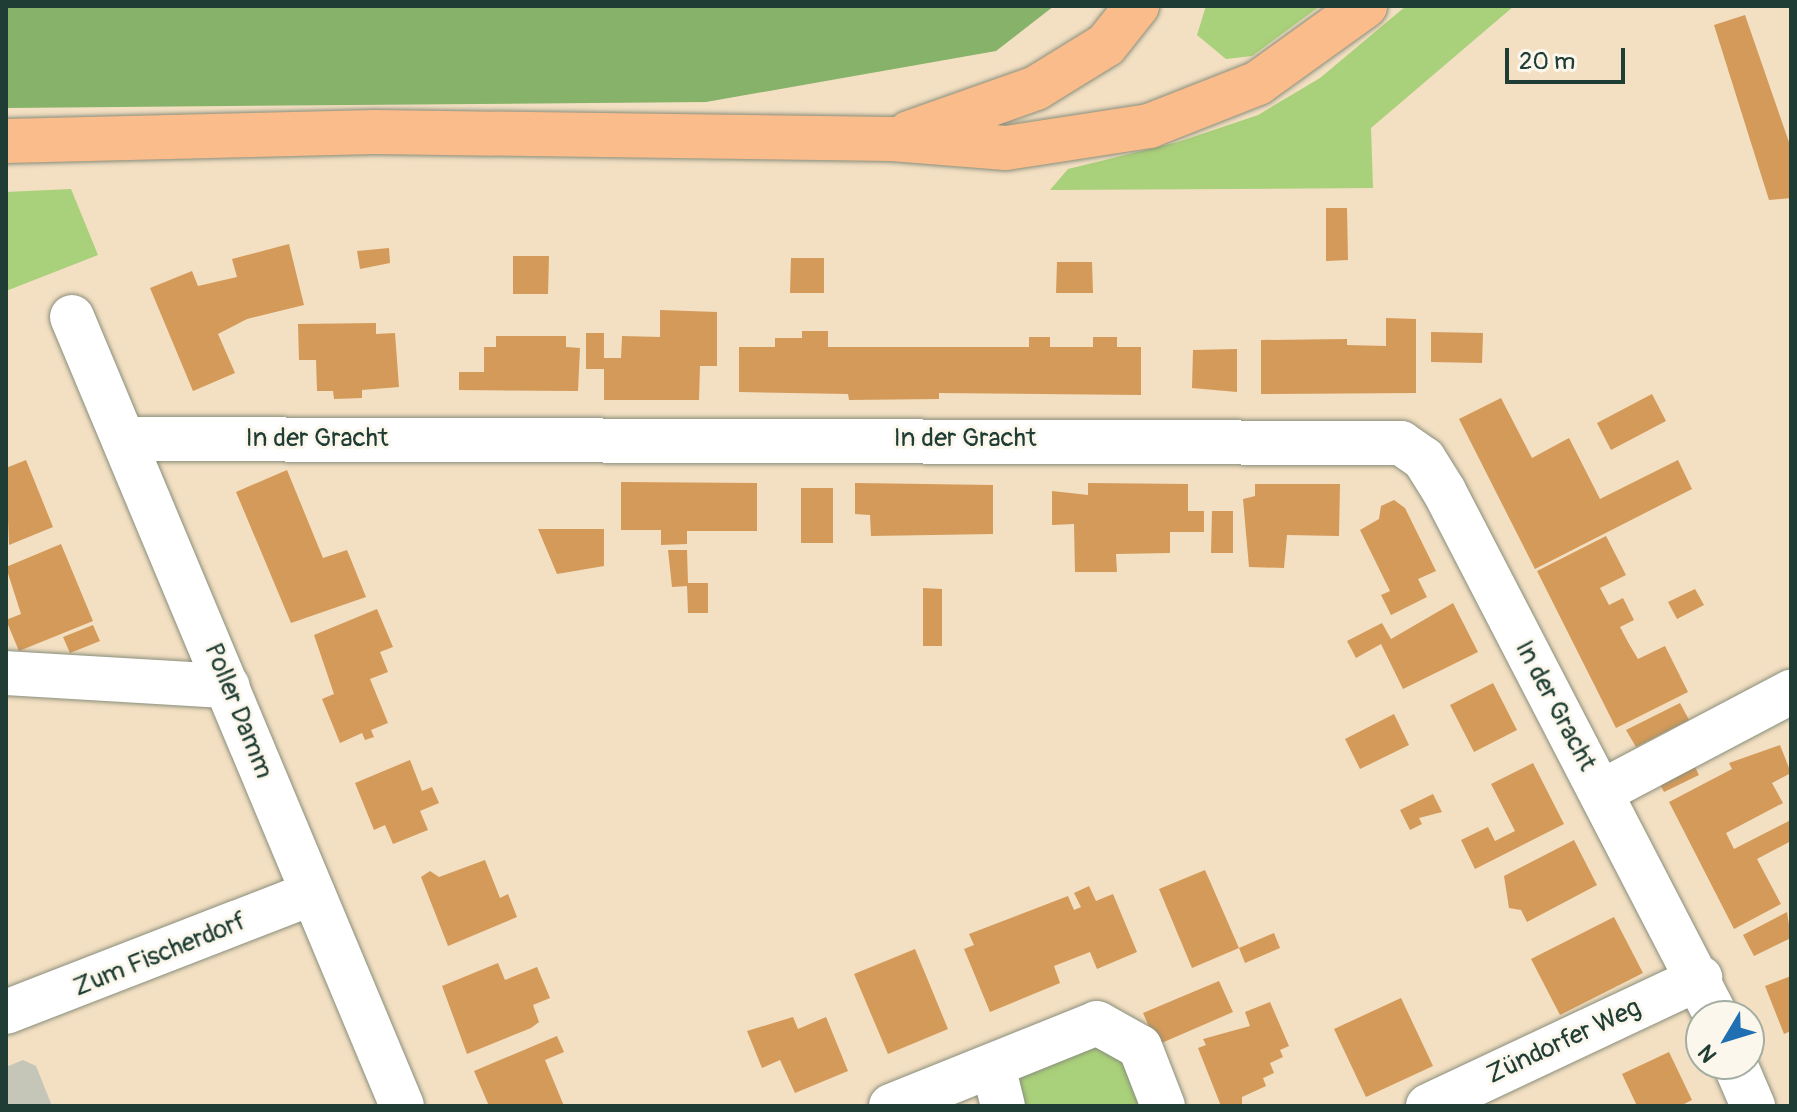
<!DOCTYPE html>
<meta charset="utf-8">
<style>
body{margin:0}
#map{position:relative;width:1797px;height:1112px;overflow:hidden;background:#f3dfc2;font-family:Pangolin,sans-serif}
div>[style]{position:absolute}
.industrial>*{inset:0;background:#c5c5b8}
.green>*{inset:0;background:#a9d07a}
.forest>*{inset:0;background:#86b26a}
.building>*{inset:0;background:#d49a59}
.roads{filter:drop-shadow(0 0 2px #898e7b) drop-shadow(0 0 2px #898e7b)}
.minor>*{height:44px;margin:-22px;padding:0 22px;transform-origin:22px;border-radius:22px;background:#fff}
.highway>*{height:44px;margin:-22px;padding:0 22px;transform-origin:22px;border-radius:22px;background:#fabc8b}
span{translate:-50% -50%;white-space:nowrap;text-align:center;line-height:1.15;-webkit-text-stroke:6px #fbf7ec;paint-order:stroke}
.street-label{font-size:26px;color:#1f3d34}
.frame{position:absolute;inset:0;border:8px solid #1f3d34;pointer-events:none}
.north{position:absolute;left:1685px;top:1000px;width:80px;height:80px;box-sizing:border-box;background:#fbf7ec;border:2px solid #a3ada2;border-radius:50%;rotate:232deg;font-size:22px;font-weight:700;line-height:32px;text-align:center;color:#1f3d34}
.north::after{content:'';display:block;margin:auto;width:28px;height:36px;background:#1f6fb2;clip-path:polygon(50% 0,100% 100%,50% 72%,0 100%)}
.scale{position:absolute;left:1505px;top:48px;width:120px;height:36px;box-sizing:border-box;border:4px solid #1f3d34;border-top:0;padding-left:10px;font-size:24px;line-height:28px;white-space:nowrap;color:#1f3d34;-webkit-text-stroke:6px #fbf7ec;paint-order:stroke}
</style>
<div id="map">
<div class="industrial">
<div style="clip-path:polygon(23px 1060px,36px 1066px,52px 1106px,6px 1106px,6px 1067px)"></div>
</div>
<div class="green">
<div style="clip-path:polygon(1206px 6px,1320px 6px,1252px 56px,1226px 59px,1197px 35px)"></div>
<div style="clip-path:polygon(1406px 6px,1514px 6px,1371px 128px,1373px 188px,1050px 190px,1068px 169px,1178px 142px,1258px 115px,1320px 78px)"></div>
<div style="clip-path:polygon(71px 189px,98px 255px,6px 291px,6px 192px)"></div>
<div style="clip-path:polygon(1094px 1043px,1122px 1051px,1148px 1106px,1018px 1106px,1021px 1074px)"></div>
</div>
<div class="forest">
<div style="clip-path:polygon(6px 6px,1054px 6px,996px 51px,706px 102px,6px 108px)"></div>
</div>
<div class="building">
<div style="clip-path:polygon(1745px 15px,1791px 148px,1791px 198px,1769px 200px,1714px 25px)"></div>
<div style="clip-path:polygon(1326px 208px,1347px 208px,1348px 260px,1326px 261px)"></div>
<div style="clip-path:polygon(289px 244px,304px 305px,247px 319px,218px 334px,235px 373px,193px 391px,150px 288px,192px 271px,198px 286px,237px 277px,232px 259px)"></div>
<div style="clip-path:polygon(389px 248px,390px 263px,360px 269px,357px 251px)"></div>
<div style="clip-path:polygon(513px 256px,549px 256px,548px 294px,513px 294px)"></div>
<div style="clip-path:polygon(791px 258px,824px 258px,824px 293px,790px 293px)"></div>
<div style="clip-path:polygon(1057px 262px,1092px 262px,1093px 293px,1056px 293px)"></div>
<div style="clip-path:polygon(660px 310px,717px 312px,717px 366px,700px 366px,699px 400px,604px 400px,604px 369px,586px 369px,586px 333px,604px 333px,604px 358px,621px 358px,622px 336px,660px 337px)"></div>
<div style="clip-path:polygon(1386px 318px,1416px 319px,1416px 393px,1261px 394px,1261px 340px,1347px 339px,1347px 345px,1386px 346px)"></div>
<div style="clip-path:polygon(376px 323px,376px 334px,395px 333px,399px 387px,362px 390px,362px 398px,334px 399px,333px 391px,317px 391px,316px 360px,299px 360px,298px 324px)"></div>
<div style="clip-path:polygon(802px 331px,828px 331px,828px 347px,1029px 347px,1029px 337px,1050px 337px,1050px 347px,1093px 347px,1093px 337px,1117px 337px,1117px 347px,1141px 347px,1141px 395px,939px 393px,939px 399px,849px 400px,848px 394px,739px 392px,739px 347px,775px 347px,775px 338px,802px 338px)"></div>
<div style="clip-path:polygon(1431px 332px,1483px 333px,1482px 363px,1431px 362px)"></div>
<div style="clip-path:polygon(496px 336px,566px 336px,566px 347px,580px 348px,578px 391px,459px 390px,459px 372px,484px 372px,484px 347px,496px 347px)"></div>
<div style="clip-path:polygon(1237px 349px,1237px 392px,1192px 388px,1193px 350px)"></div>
<div style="clip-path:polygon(1652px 394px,1666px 421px,1611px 450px,1597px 423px)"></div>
<div style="clip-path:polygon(1501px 398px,1532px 458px,1569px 438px,1600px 499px,1678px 460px,1692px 489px,1535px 569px,1459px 419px)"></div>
<div style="clip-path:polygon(26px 460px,53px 527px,9px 545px,6px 468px)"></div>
<div style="clip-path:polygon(287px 470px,323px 558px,347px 550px,366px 597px,291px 623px,236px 492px)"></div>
<div style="clip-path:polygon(621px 482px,757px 483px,757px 531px,687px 531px,687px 544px,661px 545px,661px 530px,621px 530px)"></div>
<div style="clip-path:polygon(855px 483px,993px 485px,993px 534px,871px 536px,870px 515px,855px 514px)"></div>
<div style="clip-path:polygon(1088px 483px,1188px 484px,1188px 511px,1204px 511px,1204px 532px,1170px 532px,1170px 553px,1116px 554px,1117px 572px,1075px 572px,1074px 524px,1052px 525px,1052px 491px,1088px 495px)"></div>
<div style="clip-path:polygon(1255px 484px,1340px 484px,1339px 536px,1287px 535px,1284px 568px,1249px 567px,1243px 499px,1255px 496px)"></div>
<div style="clip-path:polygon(801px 488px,833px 488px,833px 543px,801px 543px)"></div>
<div style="clip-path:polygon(1394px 500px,1405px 508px,1436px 571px,1418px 579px,1427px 597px,1391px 615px,1381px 595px,1390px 591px,1360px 530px,1379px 519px,1381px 506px)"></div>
<div style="clip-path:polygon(1212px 511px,1233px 511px,1233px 553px,1211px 553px)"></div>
<div style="clip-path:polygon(538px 529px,604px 529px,604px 566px,557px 574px)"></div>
<div style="clip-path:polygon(1606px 536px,1626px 575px,1600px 588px,1609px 605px,1623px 598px,1634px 620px,1620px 627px,1629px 644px,1638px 659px,1665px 646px,1688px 692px,1616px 728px,1537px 571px)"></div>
<div style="clip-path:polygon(61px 544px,93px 621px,19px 651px,6px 620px,21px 614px,6px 567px)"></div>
<div style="clip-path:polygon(668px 550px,687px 550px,688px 583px,708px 583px,708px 613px,688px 613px,687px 586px,672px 587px)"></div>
<div style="clip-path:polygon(923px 588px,942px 589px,942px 646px,923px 646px)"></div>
<div style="clip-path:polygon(1695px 589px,1704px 605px,1677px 619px,1668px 602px)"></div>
<div style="clip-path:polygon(1453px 603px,1478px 652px,1403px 689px,1381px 644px,1356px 658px,1347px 641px,1382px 623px,1391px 639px)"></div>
<div style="clip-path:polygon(377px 609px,393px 647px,380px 652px,388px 672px,370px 679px,388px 723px,371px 730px,374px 737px,365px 740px,362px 733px,340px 743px,322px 699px,334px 694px,314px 635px)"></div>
<div style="clip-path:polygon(93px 625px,100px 641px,70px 653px,63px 637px)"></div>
<div style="clip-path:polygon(1493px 683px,1517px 730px,1474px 752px,1450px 705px)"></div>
<div style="clip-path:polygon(1680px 703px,1689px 720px,1636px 747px,1626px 730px)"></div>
<div style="clip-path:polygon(1394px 714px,1409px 745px,1360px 769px,1345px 739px)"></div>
<div style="clip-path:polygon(1780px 745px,1791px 773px,1772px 783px,1783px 803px,1726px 833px,1734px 849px,1791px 820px,1791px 841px,1757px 859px,1781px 904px,1734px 929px,1669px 802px,1732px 769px,1729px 763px)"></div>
<div style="clip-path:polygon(1691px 759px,1699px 775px,1664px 792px,1656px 776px)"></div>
<div style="clip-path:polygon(410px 760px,422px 791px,432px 787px,439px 803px,420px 811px,428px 830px,393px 844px,385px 825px,374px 830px,355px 783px)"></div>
<div style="clip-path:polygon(1533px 763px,1564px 824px,1475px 869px,1461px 840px,1488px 827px,1495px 841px,1515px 831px,1491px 784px)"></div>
<div style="clip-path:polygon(1433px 794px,1442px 812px,1419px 818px,1422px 824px,1410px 830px,1400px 810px)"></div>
<div style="clip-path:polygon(1574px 840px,1597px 885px,1527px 922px,1521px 910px,1509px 908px,1504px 876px)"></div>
<div style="clip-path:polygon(485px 860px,500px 898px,508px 894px,517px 917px,448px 946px,421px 877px,430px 871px,439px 877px)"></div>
<div style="clip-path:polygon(1205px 870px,1239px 948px,1192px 968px,1159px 889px)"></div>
<div style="clip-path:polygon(1089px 886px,1096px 901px,1113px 894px,1137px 952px,1097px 969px,1090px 952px,1054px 966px,1060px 983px,990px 1012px,964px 949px,974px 945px,969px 934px,1068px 896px,1074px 910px,1081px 907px,1074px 893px)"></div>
<div style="clip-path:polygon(1787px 912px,1791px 938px,1754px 956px,1743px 935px)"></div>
<div style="clip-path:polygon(1614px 917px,1643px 973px,1560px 1015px,1531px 959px)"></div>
<div style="clip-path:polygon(1274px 933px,1280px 948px,1245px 963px,1239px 948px)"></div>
<div style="clip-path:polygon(915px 949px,948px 1029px,888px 1054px,854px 974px)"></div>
<div style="clip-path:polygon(498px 963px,505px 980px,537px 967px,550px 998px,533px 1005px,539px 1022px,531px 1028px,467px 1054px,442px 986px)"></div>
<div style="clip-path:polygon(1791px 976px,1791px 1031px,1784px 1034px,1765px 986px)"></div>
<div style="clip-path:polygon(1219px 981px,1233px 1012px,1157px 1045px,1143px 1013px)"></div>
<div style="clip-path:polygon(1401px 998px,1433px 1066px,1366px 1097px,1334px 1029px)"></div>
<div style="clip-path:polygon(1270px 1002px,1289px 1046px,1280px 1050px,1283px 1057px,1270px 1063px,1274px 1073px,1263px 1078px,1266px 1086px,1242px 1097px,1242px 1106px,1221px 1106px,1198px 1048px,1206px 1045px,1203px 1039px,1250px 1026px,1245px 1012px)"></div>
<div style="clip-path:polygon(793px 1017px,798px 1029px,826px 1017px,848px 1071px,795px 1093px,780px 1060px,762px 1068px,747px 1031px)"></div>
<div style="clip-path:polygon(557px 1036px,564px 1052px,545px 1060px,564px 1106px,489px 1106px,474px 1071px)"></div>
<div style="clip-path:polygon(1669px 1052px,1692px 1100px,1680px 1106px,1637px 1106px,1622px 1074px)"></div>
</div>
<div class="roads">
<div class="minor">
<div style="left:72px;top:317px;width:855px;rotate:67.3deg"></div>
<div style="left:124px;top:439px;width:1277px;rotate:0.18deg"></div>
<div style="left:1401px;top:443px;width:28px;rotate:35deg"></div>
<div style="left:1424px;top:459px;width:38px;rotate:58deg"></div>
<div style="left:1444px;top:491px;width:591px;rotate:62.61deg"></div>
<div style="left:6px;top:673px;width:222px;rotate:3.4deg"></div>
<div style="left:1601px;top:792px;width:215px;rotate:-27.8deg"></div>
<div style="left:6px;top:1012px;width:329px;rotate:-21.2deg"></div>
<div style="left:1735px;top:1064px;width:46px;rotate:66.8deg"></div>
<div style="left:993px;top:1066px;width:41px;rotate:76deg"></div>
<div style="left:891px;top:1106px;width:222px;rotate:-21.9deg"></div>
<div style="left:1097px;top:1023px;width:49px;rotate:29.2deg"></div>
<div style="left:1140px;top:1047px;width:63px;rotate:68.7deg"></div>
<div style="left:1428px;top:1106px;width:301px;rotate:-25.2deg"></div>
</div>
<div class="highway">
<div style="left:909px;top:133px;width:135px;rotate:-19.5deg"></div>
<div style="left:1036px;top:88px;width:82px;rotate:-31.6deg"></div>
<div style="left:1106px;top:45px;width:50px;rotate:-51.5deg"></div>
<div style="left:6px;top:141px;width:369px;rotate:-1.4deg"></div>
<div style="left:375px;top:132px;width:517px;rotate:0.78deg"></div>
<div style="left:892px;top:139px;width:114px;rotate:4.5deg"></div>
<div style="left:1006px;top:148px;width:145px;rotate:-8.7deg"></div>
<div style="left:1149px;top:126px;width:117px;rotate:-21.5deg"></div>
<div style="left:1258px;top:83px;width:132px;rotate:-35.7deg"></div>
</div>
</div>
<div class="street-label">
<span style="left:317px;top:439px">In der Gracht</span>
<span style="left:965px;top:439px">In der Gracht</span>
<span style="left:1555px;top:706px;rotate:62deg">In der Gracht</span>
<span style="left:238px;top:711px;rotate:68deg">Poller Damm</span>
<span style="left:160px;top:955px;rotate:-22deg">Zum Fischerdorf</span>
<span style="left:1564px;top:1042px;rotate:-25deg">Zündorfer Weg</span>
</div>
<div class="frame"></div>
<div class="north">N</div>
<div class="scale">20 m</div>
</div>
